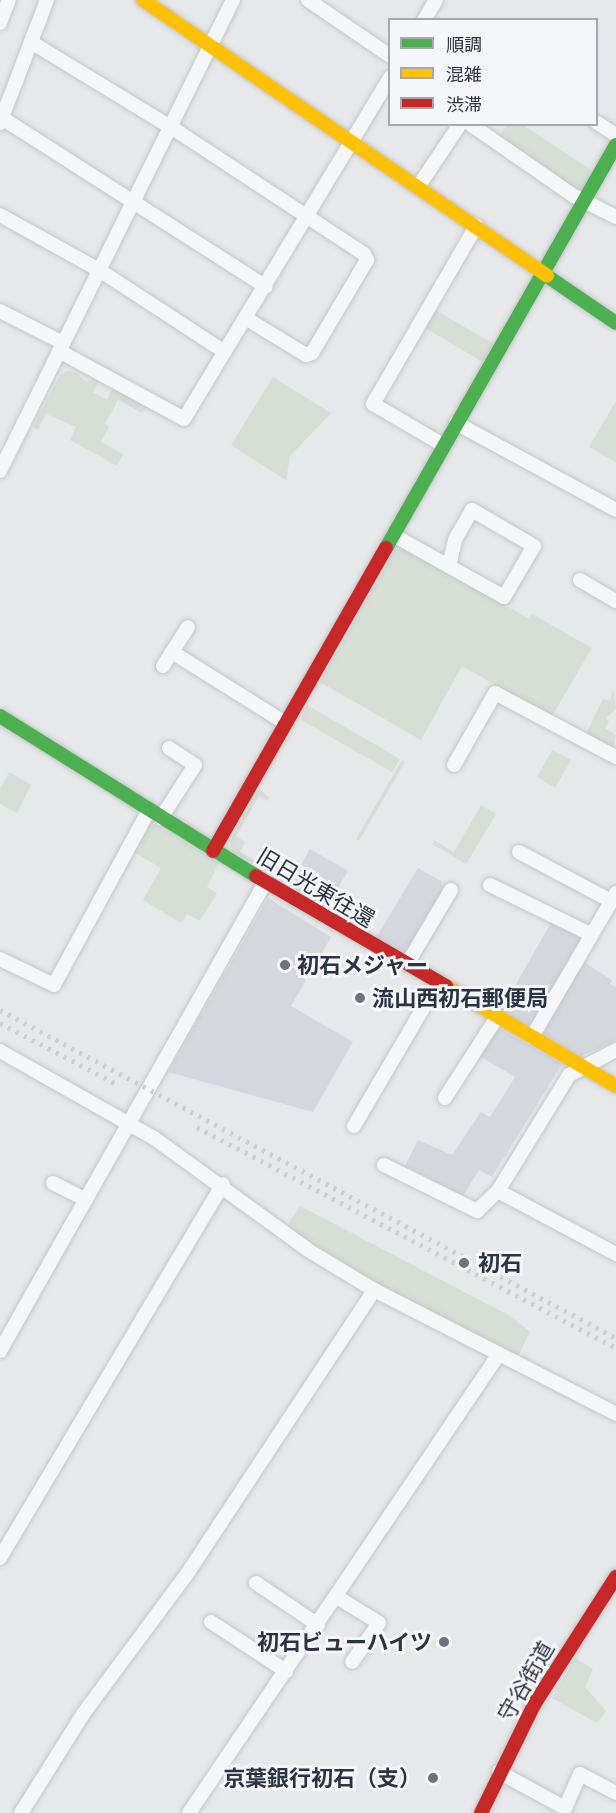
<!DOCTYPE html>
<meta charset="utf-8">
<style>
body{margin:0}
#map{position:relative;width:616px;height:1813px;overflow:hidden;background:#e6e8ea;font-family:"Exo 2","Noto Sans JP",sans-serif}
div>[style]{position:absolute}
.built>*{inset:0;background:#d4d7dd}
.green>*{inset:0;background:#d6ded6}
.roads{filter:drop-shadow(0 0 2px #c4c6c8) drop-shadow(0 0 2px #c4c6c8)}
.street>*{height:14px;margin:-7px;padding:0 7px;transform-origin:7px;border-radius:7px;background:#f5f6f7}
.fast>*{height:14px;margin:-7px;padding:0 7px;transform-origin:7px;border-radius:7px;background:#4caf50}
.slow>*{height:14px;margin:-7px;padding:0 7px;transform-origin:7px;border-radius:7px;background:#ffc107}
.jam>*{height:14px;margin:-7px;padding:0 7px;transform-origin:7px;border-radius:7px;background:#c62828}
.rail>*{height:4.5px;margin-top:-2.25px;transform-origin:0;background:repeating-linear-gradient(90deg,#cecfd2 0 3px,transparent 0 9px)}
.dots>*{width:16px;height:16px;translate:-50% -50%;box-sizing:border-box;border:3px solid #f4f6f9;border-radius:50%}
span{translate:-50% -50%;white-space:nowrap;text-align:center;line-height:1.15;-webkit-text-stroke:6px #f4f6f9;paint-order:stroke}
.street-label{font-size:22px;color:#2b3445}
.poi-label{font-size:22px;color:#2b3445;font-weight:700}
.left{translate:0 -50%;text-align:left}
.right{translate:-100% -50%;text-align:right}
.legend{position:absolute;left:388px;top:18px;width:210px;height:108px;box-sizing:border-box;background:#f4f6f9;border:2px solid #a4a8b1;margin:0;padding:8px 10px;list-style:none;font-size:18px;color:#2b3445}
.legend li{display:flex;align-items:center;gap:12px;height:30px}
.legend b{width:30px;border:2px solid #a4a8b1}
</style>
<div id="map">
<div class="built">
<div style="clip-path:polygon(310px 849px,348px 871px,326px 908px,289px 885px)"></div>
<div style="clip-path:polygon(418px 868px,441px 881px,443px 892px,409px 951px,402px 953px,376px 938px)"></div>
<div style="clip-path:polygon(268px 898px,331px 937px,291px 1006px,353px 1042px,313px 1112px,168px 1072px)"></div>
<div style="clip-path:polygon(552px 921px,582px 938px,531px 1027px,493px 1005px,502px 989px,511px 993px)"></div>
<div style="clip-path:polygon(582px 961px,612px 980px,610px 984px,616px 987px,616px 1041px,581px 1056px,544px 1035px,542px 1029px)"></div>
<div style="clip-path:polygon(501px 1029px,562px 1064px,492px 1177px,479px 1170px,463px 1196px,405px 1166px,418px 1140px,452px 1155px,481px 1112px,490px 1117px,515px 1077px,479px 1056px,495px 1031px)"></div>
</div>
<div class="green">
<div style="clip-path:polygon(507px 125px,523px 125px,594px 172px,584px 189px,577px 190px,499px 137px)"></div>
<div style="clip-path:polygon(435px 310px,494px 344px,483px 362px,425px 328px)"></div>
<div style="clip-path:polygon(68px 371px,77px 373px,86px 382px,95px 378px,100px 380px,93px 392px,107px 400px,113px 387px,147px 406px,142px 413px,118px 400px,105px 424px,109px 427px,101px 442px,123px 454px,117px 466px,70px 440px,76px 427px,46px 414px,38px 430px,33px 427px,60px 375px)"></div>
<div style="clip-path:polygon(273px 377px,331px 413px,290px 456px,286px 480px,231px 445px)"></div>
<div style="clip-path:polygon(616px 401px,616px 462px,589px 447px)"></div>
<div style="clip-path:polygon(408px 548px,529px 619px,532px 614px,592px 648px,552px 716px,462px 666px,421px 740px,320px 682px,395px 549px)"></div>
<div style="clip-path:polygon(613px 689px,616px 709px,606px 718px,609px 721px,605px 728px,616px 735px,613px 750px,587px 732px,603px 699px,610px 701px)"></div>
<div style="clip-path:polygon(307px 705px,400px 759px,392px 772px,301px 720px)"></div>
<div style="clip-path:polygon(552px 750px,571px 760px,555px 788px,537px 777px)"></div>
<div style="clip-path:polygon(402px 760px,405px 762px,359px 841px,356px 839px)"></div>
<div style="clip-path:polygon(9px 772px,31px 785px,17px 813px,0 804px,0 789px)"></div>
<div style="clip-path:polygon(259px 789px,270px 798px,267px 801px,259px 796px,236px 836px,245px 842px,240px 852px,280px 875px,286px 865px,293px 869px,291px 873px,286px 871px,281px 880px,232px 851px,230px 841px)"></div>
<div style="clip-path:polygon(481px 805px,496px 814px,466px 864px,432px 844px,434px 840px,454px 852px)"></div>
<div style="clip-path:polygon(151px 822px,219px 863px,207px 887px,217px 893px,200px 921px,187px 914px,181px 923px,143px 900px,161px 868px,130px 850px,145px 824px)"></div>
<div style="clip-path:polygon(300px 1206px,512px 1317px,530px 1332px,518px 1356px,378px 1286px,312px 1245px,288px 1225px)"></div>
<div style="clip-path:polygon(575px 1658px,593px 1669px,585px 1687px,606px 1711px,597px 1723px,552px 1698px)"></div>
</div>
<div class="roads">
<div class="street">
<div style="left:308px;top:0;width:99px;rotate:34.3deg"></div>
<div style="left:424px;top:20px;width:23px;rotate:-59deg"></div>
<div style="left:0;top:23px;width:25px;rotate:-69deg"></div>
<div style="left:31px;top:42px;width:175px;rotate:31.4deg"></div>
<div style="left:180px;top:133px;width:220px;rotate:33.3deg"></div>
<div style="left:364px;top:254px;width:7px;rotate:63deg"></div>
<div style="left:367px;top:260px;width:108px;rotate:120.6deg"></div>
<div style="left:312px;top:353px;width:6px;rotate:162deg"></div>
<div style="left:306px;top:355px;width:69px;rotate:-148.6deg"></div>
<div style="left:2px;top:118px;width:313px;rotate:32.6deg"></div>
<div style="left:596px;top:122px;width:24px;rotate:33deg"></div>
<div style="left:0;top:123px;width:132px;rotate:-69.1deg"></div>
<div style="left:470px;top:124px;width:126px;rotate:34.7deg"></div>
<div style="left:574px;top:196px;width:47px;rotate:26.6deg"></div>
<div style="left:418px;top:187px;width:76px;rotate:-56.3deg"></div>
<div style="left:0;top:215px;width:113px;rotate:29.1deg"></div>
<div style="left:99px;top:270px;width:150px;rotate:33.1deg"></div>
<div style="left:0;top:311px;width:71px;rotate:26.9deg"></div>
<div style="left:59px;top:351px;width:142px;rotate:28.5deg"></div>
<div style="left:184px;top:419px;width:399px;rotate:-58.9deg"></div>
<div style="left:456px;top:423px;width:182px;rotate:28.5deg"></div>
<div style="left:443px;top:445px;width:81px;rotate:-149.6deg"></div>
<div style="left:373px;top:404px;width:206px;rotate:-59.9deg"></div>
<div style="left:0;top:471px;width:525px;rotate:-63.68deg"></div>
<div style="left:393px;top:535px;width:127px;rotate:29.2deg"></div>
<div style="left:504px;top:597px;width:59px;rotate:-59.5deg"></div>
<div style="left:534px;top:546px;width:72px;rotate:-149.9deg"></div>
<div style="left:472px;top:510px;width:34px;rotate:120deg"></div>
<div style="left:455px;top:540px;width:27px;rotate:103deg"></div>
<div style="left:580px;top:580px;width:42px;rotate:30.3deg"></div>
<div style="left:172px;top:652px;width:133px;rotate:32.1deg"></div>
<div style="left:163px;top:666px;width:46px;rotate:-57.3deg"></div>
<div style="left:454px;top:765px;width:83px;rotate:-60.3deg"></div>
<div style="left:495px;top:693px;width:137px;rotate:27.9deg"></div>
<div style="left:161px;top:818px;width:63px;rotate:-57.3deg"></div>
<div style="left:195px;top:765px;width:31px;rotate:-147deg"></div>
<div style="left:519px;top:852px;width:104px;rotate:28deg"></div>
<div style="left:490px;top:885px;width:111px;rotate:26.1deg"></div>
<div style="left:0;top:959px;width:60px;rotate:25.7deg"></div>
<div style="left:54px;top:985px;width:199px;rotate:-61.5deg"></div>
<div style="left:407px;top:964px;width:86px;rotate:-59.3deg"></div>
<div style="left:532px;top:1037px;width:167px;rotate:-59.7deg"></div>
<div style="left:0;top:1051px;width:177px;rotate:29.5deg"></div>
<div style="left:154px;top:1138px;width:190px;rotate:36deg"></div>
<div style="left:308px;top:1250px;width:77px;rotate:31.2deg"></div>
<div style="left:374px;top:1290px;width:272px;rotate:27.1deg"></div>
<div style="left:445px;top:1098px;width:96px;rotate:-57.3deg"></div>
<div style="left:354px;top:1126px;width:166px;rotate:-59.6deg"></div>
<div style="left:384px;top:1165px;width:104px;rotate:26.3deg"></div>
<div style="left:477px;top:1211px;width:29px;rotate:-44deg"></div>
<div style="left:498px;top:1191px;width:136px;rotate:-58.5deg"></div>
<div style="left:569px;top:1075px;width:53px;rotate:-28deg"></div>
<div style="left:53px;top:1183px;width:37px;rotate:27deg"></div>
<div style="left:498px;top:1191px;width:134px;rotate:28.1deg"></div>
<div style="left:0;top:1351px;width:540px;rotate:-60.49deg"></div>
<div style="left:0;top:1558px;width:435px;rotate:-59.2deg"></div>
<div style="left:256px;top:1583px;width:75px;rotate:34.1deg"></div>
<div style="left:337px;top:1597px;width:49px;rotate:31.8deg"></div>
<div style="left:379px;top:1623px;width:47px;rotate:124.7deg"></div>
<div style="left:211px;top:1622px;width:90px;rotate:33.2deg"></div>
<div style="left:499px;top:1772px;width:75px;rotate:28.6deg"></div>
<div style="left:565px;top:1808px;width:37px;rotate:-66deg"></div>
<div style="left:580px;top:1774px;width:41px;rotate:27.8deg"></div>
<div style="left:21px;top:1813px;width:117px;rotate:-57.9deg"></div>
<div style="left:83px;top:1714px;width:174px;rotate:-53.4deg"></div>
<div style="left:187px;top:1574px;width:340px;rotate:-56.6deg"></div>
<div style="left:189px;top:1813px;width:554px;rotate:-55.97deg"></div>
</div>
<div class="fast">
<div style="left:547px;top:276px;width:83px;rotate:34.3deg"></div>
<div style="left:386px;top:548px;width:464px;rotate:-60.3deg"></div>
<div style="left:0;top:716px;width:302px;rotate:32deg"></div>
</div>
<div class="slow">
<div style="left:143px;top:0;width:489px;rotate:34.3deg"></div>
<div style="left:446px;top:986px;width:197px;rotate:30.5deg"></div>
</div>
<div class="jam">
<div style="left:213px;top:851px;width:349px;rotate:-60.3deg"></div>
<div style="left:256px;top:876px;width:220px;rotate:30.1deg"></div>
<div style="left:481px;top:1813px;width:123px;rotate:-63.9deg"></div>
<div style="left:535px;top:1703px;width:150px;rotate:-57.3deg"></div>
</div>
</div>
<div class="rail">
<div style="left:0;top:1010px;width:698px;rotate:28.03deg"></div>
<div style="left:0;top:1023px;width:130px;rotate:27.6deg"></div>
<div style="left:197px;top:1127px;width:474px;rotate:27.8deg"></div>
</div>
<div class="dots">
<div style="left:285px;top:965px;background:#6c737f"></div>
<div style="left:360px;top:998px;background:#6c737f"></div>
<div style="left:464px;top:1263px;background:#6c737f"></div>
<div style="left:444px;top:1642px;background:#6c737f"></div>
<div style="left:433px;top:1778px;background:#6c737f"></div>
</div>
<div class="street-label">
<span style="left:316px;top:887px;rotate:31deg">旧日光東往還</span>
<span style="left:525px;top:1681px;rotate:-60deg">守谷街道</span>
</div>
<div class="poi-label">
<span class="left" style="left:297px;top:965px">初石メジャー</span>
<span class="left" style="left:372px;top:998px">流山西初石郵便局</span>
<span class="left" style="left:478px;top:1263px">初石</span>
<span class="right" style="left:432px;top:1642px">初石ビューハイツ</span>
<span class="right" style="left:421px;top:1778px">京葉銀行初石（支）</span>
</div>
<ul class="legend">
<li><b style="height:8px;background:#4caf50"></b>順調</li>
<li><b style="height:8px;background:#ffc107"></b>混雑</li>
<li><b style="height:8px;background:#c62828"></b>渋滞</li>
</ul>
</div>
